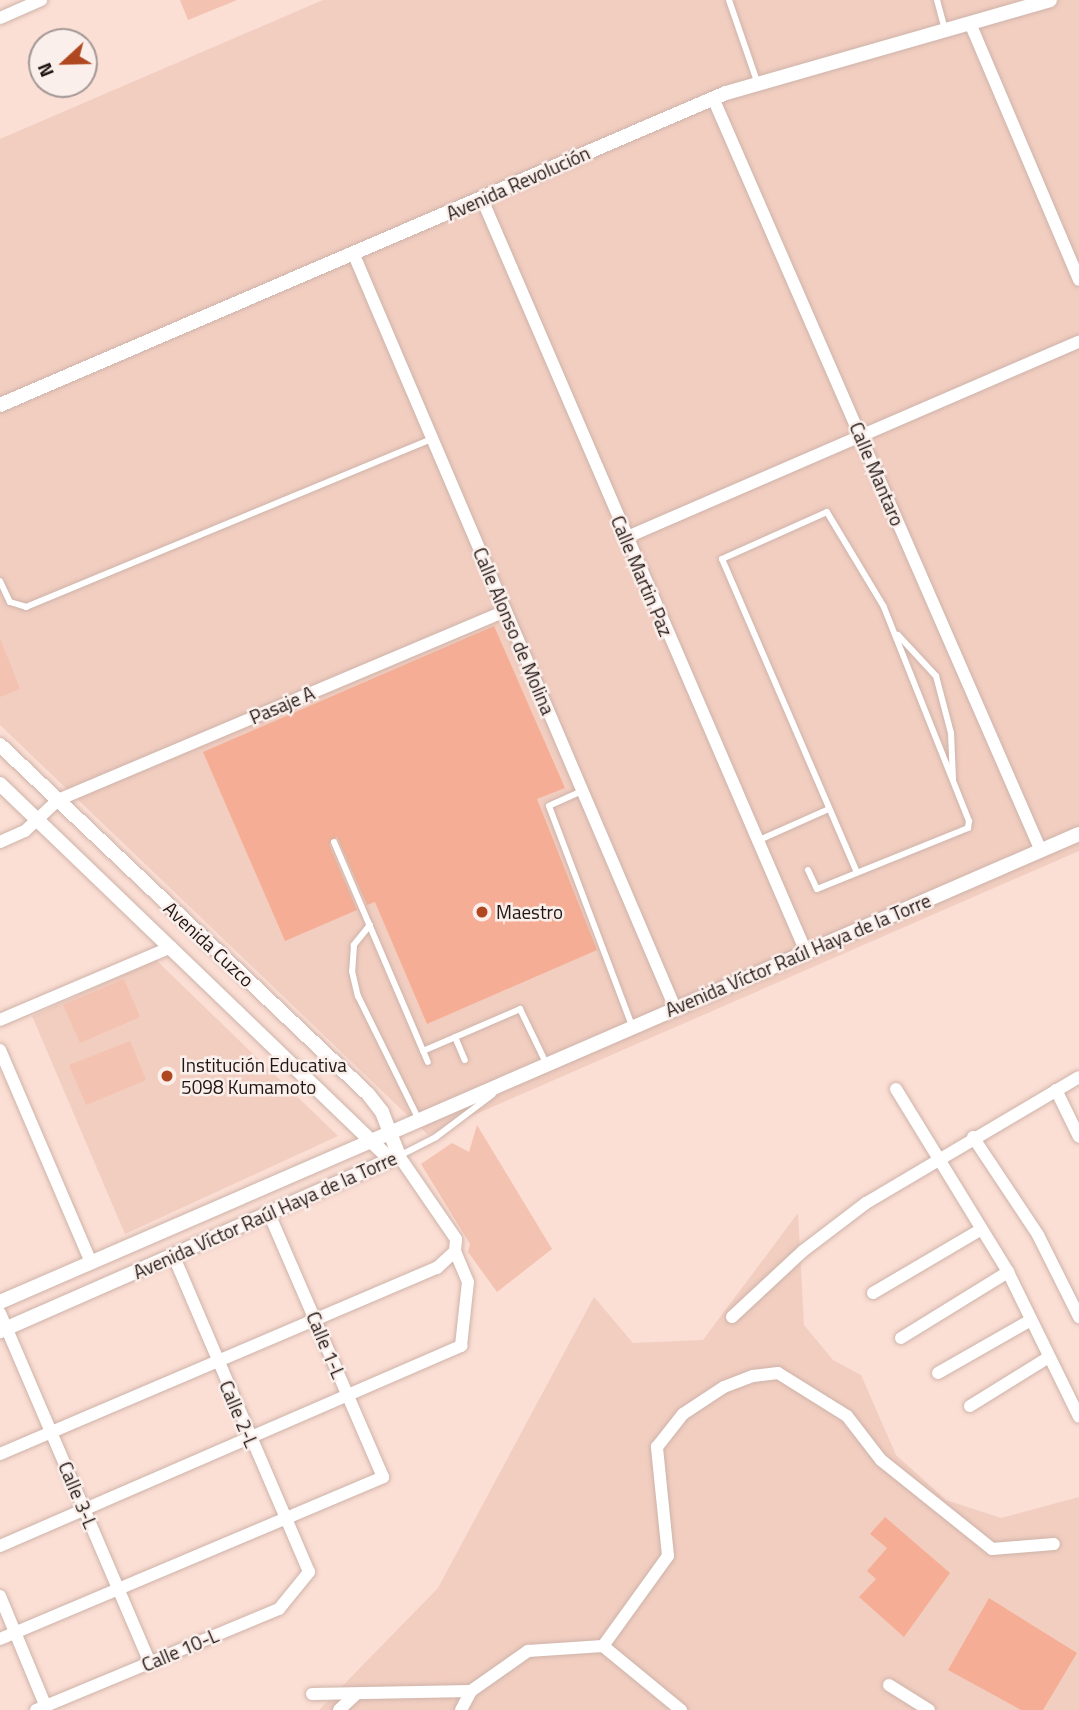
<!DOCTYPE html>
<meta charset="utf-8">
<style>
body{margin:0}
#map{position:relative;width:1079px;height:1710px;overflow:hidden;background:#fbded4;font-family:"Titillium Web",sans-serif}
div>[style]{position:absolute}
.built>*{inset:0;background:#f2cec1}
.green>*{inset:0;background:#f4c2b0}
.building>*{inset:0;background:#f5ae95}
.roads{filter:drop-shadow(0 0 2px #ceb3a9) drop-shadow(0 0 2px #ceb3a9)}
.service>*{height:6px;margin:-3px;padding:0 3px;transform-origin:3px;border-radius:3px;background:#fff}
.minor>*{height:12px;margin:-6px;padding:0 6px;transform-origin:6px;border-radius:6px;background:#fff}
.tertiary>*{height:14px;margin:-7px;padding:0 7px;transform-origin:7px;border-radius:7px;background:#fff}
.dots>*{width:19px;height:19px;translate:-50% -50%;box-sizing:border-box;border:4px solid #fbefeb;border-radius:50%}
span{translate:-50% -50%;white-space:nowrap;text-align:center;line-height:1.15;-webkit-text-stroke:5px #fbefeb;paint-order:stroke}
.street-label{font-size:19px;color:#201613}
.poi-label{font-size:19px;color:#201613}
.left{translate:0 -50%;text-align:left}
.north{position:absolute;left:28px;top:28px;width:70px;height:70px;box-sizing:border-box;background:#fbefeb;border:2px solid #a39895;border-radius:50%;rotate:248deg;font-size:19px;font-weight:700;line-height:28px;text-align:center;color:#201613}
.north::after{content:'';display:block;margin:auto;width:24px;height:32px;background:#af4820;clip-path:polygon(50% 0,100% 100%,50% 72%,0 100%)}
</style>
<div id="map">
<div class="built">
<div style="clip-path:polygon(323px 0,1079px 0,1079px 851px,428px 1135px,0 725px,0 139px)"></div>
<div style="clip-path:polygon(156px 960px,338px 1136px,125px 1234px,32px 1016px)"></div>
<div style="clip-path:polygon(798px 1213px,804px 1325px,833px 1360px,861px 1375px,896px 1455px,946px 1500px,1001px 1518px,1079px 1497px,1079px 1710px,319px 1710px,438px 1588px,594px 1297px,633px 1343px,703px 1340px)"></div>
</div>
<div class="green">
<div style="clip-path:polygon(180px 0,237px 0,188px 20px)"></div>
<div style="clip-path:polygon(0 638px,20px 689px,0 697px)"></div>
<div style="clip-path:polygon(124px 979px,140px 1017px,80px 1043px,63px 1005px)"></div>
<div style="clip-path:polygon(130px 1041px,146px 1080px,86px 1105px,69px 1065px)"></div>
<div style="clip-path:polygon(477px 1125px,552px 1249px,497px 1292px,468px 1252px,470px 1244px,421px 1164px,452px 1143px,469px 1152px)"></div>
</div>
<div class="building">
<div style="clip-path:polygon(494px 626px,565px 788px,537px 799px,597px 950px,427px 1024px,375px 902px,367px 905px,337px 837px,329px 844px,357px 910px,285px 941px,203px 752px)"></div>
<div style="clip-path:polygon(885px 1517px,950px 1573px,904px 1637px,859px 1597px,876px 1579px,867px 1571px,887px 1548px,870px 1534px)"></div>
<div style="clip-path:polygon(989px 1598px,1077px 1653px,1043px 1710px,1021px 1710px,948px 1670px)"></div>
</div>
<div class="roads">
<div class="service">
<div style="left:729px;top:0;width:89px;rotate:71deg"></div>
<div style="left:937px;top:0;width:31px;rotate:75deg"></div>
<div style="left:0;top:581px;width:23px;rotate:65deg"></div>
<div style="left:10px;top:602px;width:17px;rotate:17deg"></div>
<div style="left:26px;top:607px;width:439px;rotate:-22.5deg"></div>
<div style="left:898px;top:635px;width:56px;rotate:47.2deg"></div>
<div style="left:936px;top:676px;width:59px;rotate:75.3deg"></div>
<div style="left:951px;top:733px;width:46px;rotate:87.5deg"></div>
<div style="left:582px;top:791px;width:36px;rotate:156deg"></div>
<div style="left:549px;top:806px;width:235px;rotate:69.3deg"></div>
<div style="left:757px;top:841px;width:79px;rotate:-24deg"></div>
<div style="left:334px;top:842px;width:239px;rotate:66.9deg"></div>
<div style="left:808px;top:870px;width:21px;rotate:65deg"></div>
<div style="left:817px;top:889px;width:163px;rotate:-22deg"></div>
<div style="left:968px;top:828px;width:7px;rotate:-82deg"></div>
<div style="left:969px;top:821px;width:230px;rotate:-111.7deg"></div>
<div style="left:884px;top:607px;width:111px;rotate:-121deg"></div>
<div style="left:827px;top:512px;width:115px;rotate:155.9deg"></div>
<div style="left:722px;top:559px;width:341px;rotate:66.7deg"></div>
<div style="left:370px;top:925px;width:26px;rotate:129deg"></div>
<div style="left:354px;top:945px;width:26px;rotate:94deg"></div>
<div style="left:352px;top:971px;width:26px;rotate:77deg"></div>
<div style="left:358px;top:996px;width:136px;rotate:63.8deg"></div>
<div style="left:455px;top:1037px;width:25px;rotate:67deg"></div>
<div style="left:423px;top:1051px;width:106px;rotate:-23.4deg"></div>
<div style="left:520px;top:1009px;width:60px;rotate:64.3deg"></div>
<div style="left:401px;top:1155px;width:39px;rotate:-27deg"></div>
<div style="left:436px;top:1137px;width:71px;rotate:-37deg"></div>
</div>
<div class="minor">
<div style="left:0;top:18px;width:45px;rotate:-23.7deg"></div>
<div style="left:970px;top:23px;width:279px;rotate:67deg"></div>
<div style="left:713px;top:98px;width:821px;rotate:66.46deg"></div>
<div style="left:482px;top:199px;width:820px;rotate:66.72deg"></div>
<div style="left:354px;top:255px;width:819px;rotate:66.91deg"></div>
<div style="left:625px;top:538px;width:495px;rotate:-23.4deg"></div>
<div style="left:0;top:842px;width:27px;rotate:-24deg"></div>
<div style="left:25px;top:831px;width:45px;rotate:-43.2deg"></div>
<div style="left:58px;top:800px;width:486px;rotate:-22.9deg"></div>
<div style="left:0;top:1020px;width:186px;rotate:-23.1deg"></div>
<div style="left:0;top:1050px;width:231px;rotate:66.8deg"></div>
<div style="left:896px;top:1089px;width:215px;rotate:58.5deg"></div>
<div style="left:1008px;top:1272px;width:161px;rotate:63.9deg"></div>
<div style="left:1056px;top:1090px;width:52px;rotate:63.9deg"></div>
<div style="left:973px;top:1137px;width:118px;rotate:56.4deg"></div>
<div style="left:1038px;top:1235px;width:92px;rotate:63.4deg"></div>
<div style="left:873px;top:1293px;width:124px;rotate:-30.5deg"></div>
<div style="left:0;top:1313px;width:381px;rotate:66.8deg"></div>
<div style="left:732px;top:1317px;width:97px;rotate:-42.9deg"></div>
<div style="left:803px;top:1251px;width:79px;rotate:-37.3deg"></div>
<div style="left:866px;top:1203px;width:247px;rotate:-30.6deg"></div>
<div style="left:901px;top:1338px;width:126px;rotate:-31.7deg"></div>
<div style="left:938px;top:1373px;width:107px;rotate:-29.7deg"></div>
<div style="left:970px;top:1406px;width:93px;rotate:-31.8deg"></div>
<div style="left:0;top:1454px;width:475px;rotate:-23.1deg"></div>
<div style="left:437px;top:1268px;width:25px;rotate:-43deg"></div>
<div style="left:0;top:1546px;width:503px;rotate:-23.45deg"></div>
<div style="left:461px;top:1346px;width:64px;rotate:-83.8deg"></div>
<div style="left:468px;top:1282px;width:34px;rotate:-113deg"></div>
<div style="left:455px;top:1251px;width:12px;rotate:-85deg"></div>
<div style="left:456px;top:1239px;width:101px;rotate:-124.5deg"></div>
<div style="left:0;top:1596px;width:120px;rotate:67.5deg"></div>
<div style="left:0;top:1639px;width:416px;rotate:-22.9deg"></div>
<div style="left:383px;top:1477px;width:287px;rotate:-113.4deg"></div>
<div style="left:603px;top:1646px;width:111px;rotate:-54.2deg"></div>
<div style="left:668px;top:1556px;width:110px;rotate:-95.8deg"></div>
<div style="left:657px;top:1447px;width:42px;rotate:-51.8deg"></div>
<div style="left:683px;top:1414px;width:49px;rotate:-33.4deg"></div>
<div style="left:724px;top:1387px;width:31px;rotate:-21deg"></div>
<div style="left:753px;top:1376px;width:25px;rotate:-7deg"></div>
<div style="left:778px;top:1373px;width:81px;rotate:31.9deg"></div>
<div style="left:847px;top:1416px;width:56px;rotate:52.3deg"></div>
<div style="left:881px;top:1460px;width:142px;rotate:38.7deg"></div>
<div style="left:992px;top:1549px;width:62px;rotate:-4.6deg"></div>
<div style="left:889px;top:1685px;width:47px;rotate:32deg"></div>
<div style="left:312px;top:1694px;width:159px;rotate:-1.1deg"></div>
<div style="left:471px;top:1691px;width:70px;rotate:-35.1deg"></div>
<div style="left:528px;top:1651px;width:75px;rotate:-3.8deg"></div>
<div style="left:603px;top:1646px;width:101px;rotate:39.4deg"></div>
<div style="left:36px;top:1710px;width:263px;rotate:-22.6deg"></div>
<div style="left:279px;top:1609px;width:48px;rotate:-51deg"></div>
<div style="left:309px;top:1572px;width:345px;rotate:-113.2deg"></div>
<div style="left:339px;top:1710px;width:23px;rotate:-43deg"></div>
<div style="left:461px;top:1710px;width:21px;rotate:-62deg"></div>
</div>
<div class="tertiary">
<div style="left:0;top:405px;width:790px;rotate:-23.26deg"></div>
<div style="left:726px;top:93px;width:337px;rotate:-16deg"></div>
<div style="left:0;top:745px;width:507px;rotate:43.48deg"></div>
<div style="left:368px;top:1094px;width:23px;rotate:52deg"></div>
<div style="left:382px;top:1112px;width:47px;rotate:68.9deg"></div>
<div style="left:399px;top:1156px;width:436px;rotate:156.3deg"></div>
<div style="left:0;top:784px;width:542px;rotate:43.88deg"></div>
<div style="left:0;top:1302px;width:1176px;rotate:-23.45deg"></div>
</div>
</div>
<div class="dots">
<div style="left:482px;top:912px;background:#af4820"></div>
<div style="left:167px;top:1076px;background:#af4820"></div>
</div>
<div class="street-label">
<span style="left:518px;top:183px;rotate:-24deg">Avenida Revolución</span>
<span style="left:877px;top:474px;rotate:67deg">Calle Mantaro</span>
<span style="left:642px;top:576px;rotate:67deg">Calle Martin Paz</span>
<span style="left:514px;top:631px;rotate:67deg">Calle Alonso de Molina</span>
<span style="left:282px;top:705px;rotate:-23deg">Pasaje A</span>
<span style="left:209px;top:944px;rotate:43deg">Avenida Cuzco</span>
<span style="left:798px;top:955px;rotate:-23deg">Avenida Víctor Raúl Haya de la Torre</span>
<span style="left:265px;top:1215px;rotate:-24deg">Avenida Víctor Raúl Haya de la Torre</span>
<span style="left:326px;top:1345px;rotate:67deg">Calle 1-L</span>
<span style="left:239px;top:1414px;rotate:67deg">Calle 2-L</span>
<span style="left:78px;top:1495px;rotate:67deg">Calle 3-L</span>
<span style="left:180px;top:1650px;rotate:-23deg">Calle 10-L</span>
</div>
<div class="poi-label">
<span class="left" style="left:496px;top:912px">Maestro</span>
<span class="left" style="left:181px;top:1076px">Institución Educativa<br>5098 Kumamoto</span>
</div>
<div class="north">N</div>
</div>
